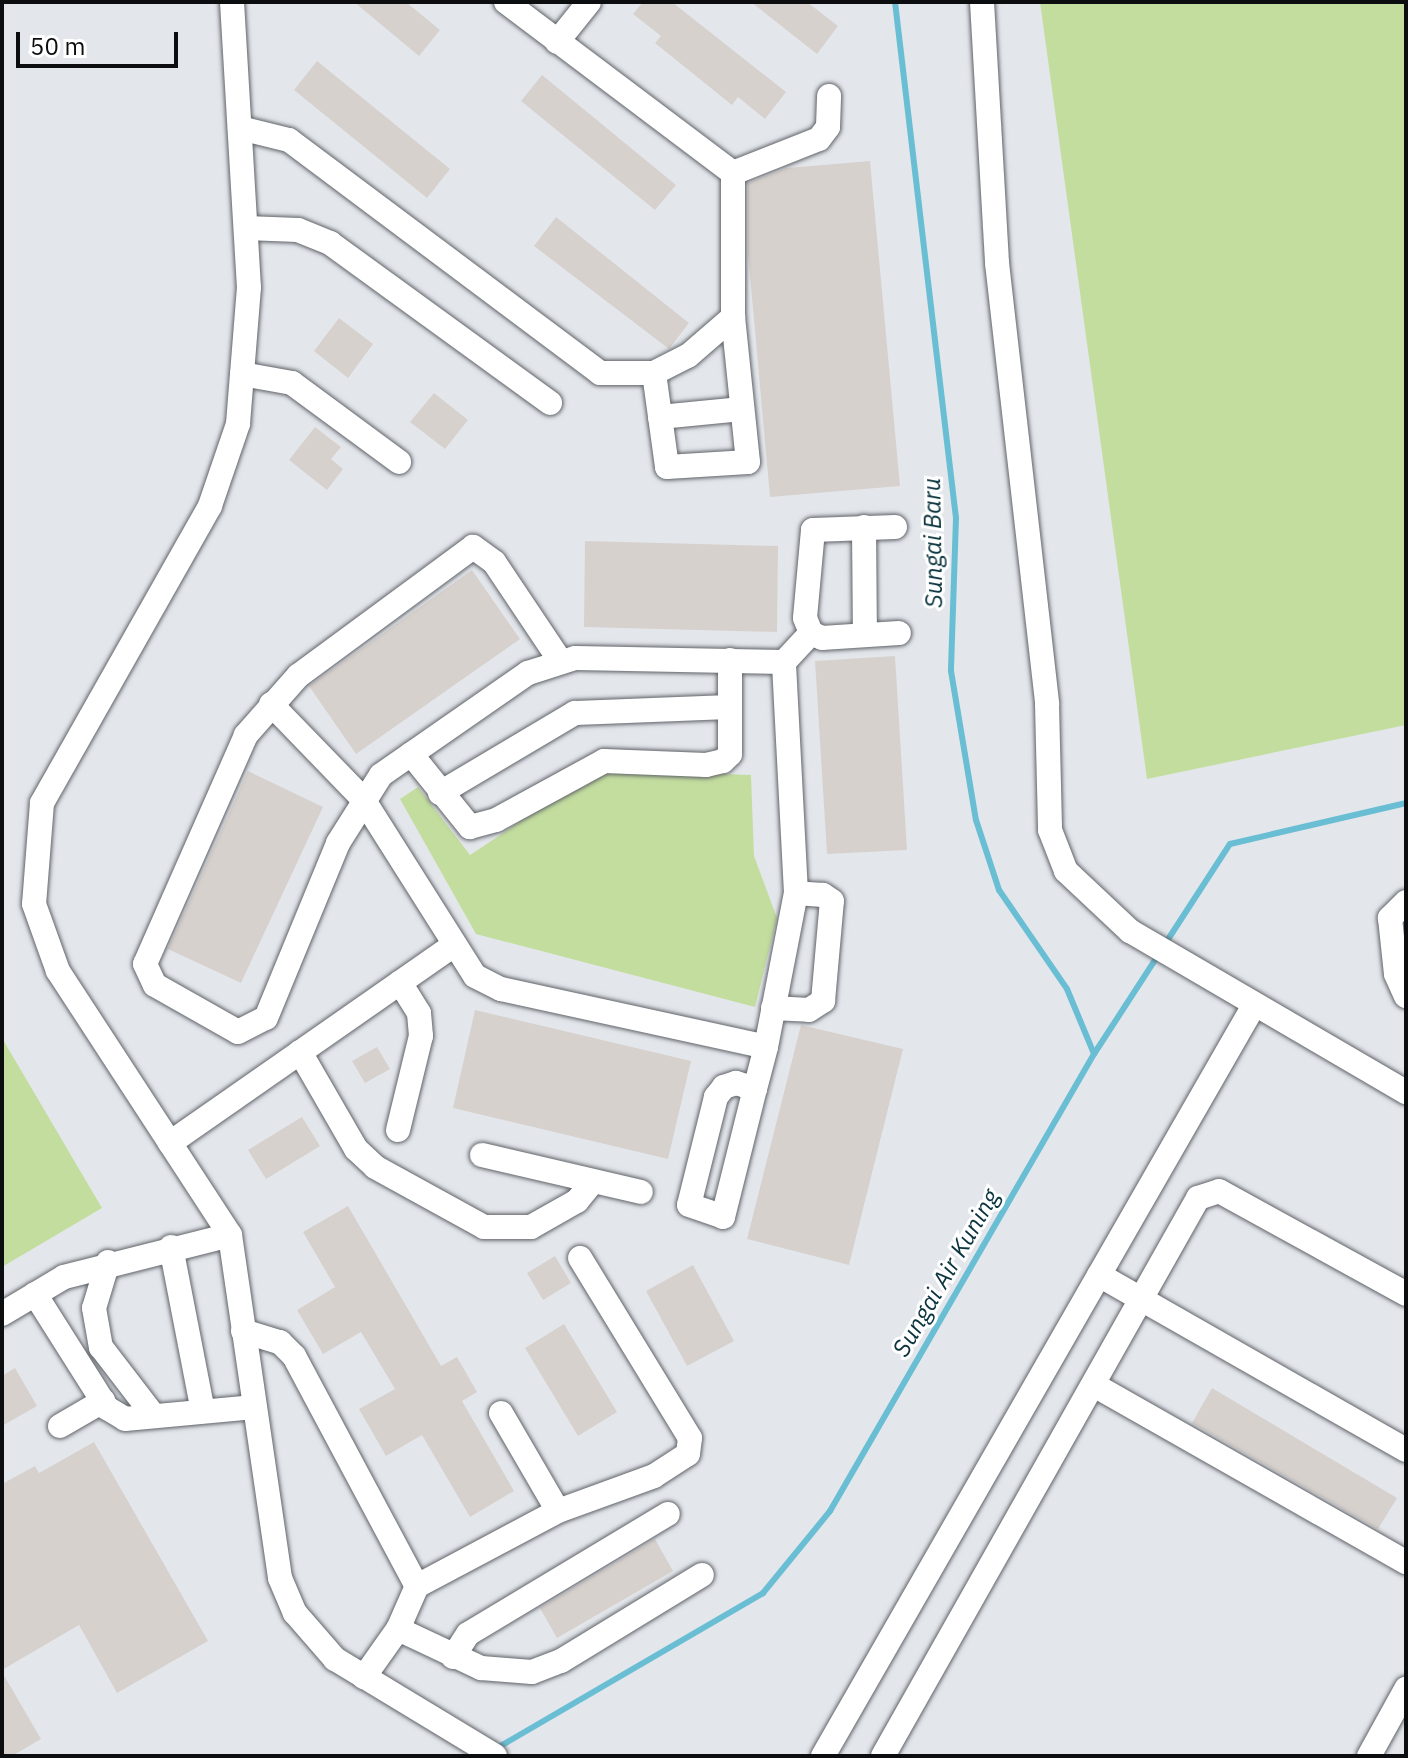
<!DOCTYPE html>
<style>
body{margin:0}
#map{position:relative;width:1408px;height:1758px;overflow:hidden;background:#e3e7ec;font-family:"IBM Plex Sans",sans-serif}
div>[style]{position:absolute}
.green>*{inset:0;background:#c3dd9f}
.stream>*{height:6px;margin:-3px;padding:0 3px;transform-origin:3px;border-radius:3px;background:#6abed3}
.building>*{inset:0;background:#d7d1cd}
.roads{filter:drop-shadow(0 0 2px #606368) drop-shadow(0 0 2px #606368)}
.minor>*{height:24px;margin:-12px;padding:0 12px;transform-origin:12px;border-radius:12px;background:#fff}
span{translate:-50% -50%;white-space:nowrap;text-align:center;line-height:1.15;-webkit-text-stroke:6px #fff;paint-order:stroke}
.water-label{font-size:24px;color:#0a333d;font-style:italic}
.frame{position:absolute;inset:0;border:4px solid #0c0d0f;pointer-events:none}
.scale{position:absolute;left:16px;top:32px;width:162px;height:36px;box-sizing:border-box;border:4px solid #0c0d0f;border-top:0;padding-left:10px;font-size:24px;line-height:28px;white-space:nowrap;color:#0c0d0f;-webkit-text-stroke:6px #fff;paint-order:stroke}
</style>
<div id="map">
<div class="green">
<div style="clip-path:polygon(1040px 2px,1406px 2px,1406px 725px,1147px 779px)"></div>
<div style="clip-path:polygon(598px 770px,751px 775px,754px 856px,777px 918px,755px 1007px,476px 934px,400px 799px,418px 787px,470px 855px)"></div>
<div style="clip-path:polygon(2px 1038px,102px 1208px,2px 1267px)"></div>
</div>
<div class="stream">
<div style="left:895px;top:2px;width:520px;rotate:83.26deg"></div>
<div style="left:956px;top:518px;width:153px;rotate:91.9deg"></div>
<div style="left:951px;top:671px;width:151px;rotate:80.5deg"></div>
<div style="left:976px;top:820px;width:74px;rotate:71.8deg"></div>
<div style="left:999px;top:890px;width:120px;rotate:55.5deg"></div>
<div style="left:1067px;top:989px;width:70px;rotate:67.4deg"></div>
<div style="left:1165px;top:944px;width:119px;rotate:-57deg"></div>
<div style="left:1230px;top:844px;width:181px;rotate:-13.1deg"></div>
<div style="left:497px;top:1748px;width:308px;rotate:-30.2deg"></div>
<div style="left:763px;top:1593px;width:106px;rotate:-50.7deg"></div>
<div style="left:830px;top:1511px;width:528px;rotate:-59.99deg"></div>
<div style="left:1094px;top:1054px;width:119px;rotate:-57deg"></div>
</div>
<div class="building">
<div style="clip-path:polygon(354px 2px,406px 2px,440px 30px,419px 56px)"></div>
<div style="clip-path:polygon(643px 2px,672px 2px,786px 92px,765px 119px,738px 97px,732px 105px,655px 43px,661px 36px,633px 14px)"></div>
<div style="clip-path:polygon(751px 2px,807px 2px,838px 26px,817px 54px)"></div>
<div style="clip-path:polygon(317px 61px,450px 169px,427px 198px,294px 90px)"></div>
<div style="clip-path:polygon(542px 75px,676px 185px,655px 210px,521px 101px)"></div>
<div style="clip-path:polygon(870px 161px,900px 486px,770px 497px,748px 253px,748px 183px,787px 168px)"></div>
<div style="clip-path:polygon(556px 217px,689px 323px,669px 349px,534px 246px)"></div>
<div style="clip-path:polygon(339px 318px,373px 344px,348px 378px,314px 351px)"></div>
<div style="clip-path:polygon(434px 393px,468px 420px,445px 449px,410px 422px)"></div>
<div style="clip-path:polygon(315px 427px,341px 447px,331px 459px,343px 469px,327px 490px,289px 460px)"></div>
<div style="clip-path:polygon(585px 541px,778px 546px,777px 632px,584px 627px)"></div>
<div style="clip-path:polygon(472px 570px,520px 639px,356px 754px,309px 686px)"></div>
<div style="clip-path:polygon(895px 656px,907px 850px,827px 854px,815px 661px)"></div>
<div style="clip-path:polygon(248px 771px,323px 807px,241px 983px,168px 949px)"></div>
<div style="clip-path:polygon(475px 1010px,691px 1061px,668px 1159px,453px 1108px)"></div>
<div style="clip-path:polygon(801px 1025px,903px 1049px,849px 1265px,747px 1239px)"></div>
<div style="clip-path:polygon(377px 1047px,390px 1069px,365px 1083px,352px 1061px)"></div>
<div style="clip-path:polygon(302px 1117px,320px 1146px,266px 1179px,248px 1150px)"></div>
<div style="clip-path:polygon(348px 1206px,441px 1366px,457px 1357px,477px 1392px,462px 1401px,514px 1491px,470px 1517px,422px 1435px,386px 1456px,359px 1409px,395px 1389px,361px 1332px,323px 1354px,297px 1310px,335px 1287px,303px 1232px)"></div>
<div style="clip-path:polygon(555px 1256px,571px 1283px,543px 1300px,527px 1273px)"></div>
<div style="clip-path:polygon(693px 1265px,734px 1341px,687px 1366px,646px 1291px)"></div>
<div style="clip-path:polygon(564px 1324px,617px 1412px,578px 1436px,525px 1348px)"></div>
<div style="clip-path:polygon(15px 1368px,37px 1406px,2px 1426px,2px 1376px)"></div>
<div style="clip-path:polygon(1212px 1388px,1397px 1498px,1378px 1529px,1192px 1423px)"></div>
<div style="clip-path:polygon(94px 1442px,208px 1641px,117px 1693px,79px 1625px,2px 1670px,2px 1484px,35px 1466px,39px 1473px)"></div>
<div style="clip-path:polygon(655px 1539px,673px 1571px,557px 1638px,540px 1608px)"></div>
<div style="clip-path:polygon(2px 1672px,41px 1739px,12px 1756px,2px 1756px)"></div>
</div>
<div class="roads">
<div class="minor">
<div style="left:232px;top:2px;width:286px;rotate:86.6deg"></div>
<div style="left:249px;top:287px;width:137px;rotate:94.6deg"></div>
<div style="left:238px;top:424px;width:87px;rotate:108.9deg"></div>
<div style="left:210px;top:506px;width:341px;rotate:119.5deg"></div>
<div style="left:42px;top:803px;width:101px;rotate:94.5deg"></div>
<div style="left:34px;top:904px;width:71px;rotate:70.3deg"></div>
<div style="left:58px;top:971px;width:315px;rotate:56.9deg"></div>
<div style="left:230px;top:1235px;width:347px;rotate:81.7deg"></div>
<div style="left:280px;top:1578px;width:38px;rotate:67deg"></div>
<div style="left:295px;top:1613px;width:61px;rotate:49deg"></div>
<div style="left:335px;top:1659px;width:187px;rotate:31.2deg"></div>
<div style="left:506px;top:2px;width:284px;rotate:37deg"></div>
<div style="left:982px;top:2px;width:261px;rotate:86.7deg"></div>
<div style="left:997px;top:263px;width:444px;rotate:83.5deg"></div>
<div style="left:1047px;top:704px;width:126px;rotate:88.6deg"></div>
<div style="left:1050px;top:830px;width:44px;rotate:68.7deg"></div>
<div style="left:1066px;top:871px;width:88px;rotate:43.2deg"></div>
<div style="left:1130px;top:931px;width:320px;rotate:30.3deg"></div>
<div style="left:557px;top:42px;width:51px;rotate:-51.3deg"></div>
<div style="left:240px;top:128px;width:50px;rotate:13.8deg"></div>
<div style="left:289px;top:140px;width:389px;rotate:36.8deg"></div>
<div style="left:600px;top:373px;width:54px"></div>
<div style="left:654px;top:373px;width:38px;rotate:-27deg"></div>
<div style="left:688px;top:356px;width:60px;rotate:-40.9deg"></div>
<div style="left:733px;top:173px;width:92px;rotate:-21.6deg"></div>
<div style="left:819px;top:139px;width:15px;rotate:-53deg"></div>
<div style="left:828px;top:127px;width:31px;rotate:-88deg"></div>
<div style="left:246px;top:228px;width:52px;rotate:2.2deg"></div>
<div style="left:298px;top:230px;width:35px;rotate:22deg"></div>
<div style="left:330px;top:243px;width:272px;rotate:36deg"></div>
<div style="left:654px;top:373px;width:95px;rotate:82.1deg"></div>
<div style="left:667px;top:467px;width:81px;rotate:-3.5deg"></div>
<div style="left:748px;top:462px;width:146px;rotate:-95.9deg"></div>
<div style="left:733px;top:317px;width:144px;rotate:-90deg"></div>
<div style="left:242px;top:374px;width:51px;rotate:10.2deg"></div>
<div style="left:292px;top:383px;width:133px;rotate:36.4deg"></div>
<div style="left:660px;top:417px;width:82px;rotate:-5.6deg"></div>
<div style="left:864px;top:527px;width:108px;rotate:89.5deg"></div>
<div style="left:895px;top:527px;width:82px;rotate:177.9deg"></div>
<div style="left:813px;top:530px;width:88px;rotate:95.2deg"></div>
<div style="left:805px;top:618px;width:16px;rotate:68deg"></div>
<div style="left:811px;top:633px;width:12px;rotate:24deg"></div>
<div style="left:822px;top:638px;width:77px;rotate:-3.7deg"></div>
<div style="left:561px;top:662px;width:120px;rotate:-123.8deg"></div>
<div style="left:494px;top:562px;width:26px;rotate:-144deg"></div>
<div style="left:473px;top:547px;width:217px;rotate:143.6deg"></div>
<div style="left:298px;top:676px;width:79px;rotate:131.4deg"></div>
<div style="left:246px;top:735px;width:250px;rotate:113.8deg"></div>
<div style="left:145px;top:964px;width:23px;rotate:65deg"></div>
<div style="left:155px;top:985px;width:95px;rotate:29.5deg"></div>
<div style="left:238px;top:1032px;width:31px;rotate:-27deg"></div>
<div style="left:266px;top:1018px;width:189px;rotate:-67.6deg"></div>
<div style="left:338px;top:843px;width:80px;rotate:-57.7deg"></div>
<div style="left:381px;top:775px;width:179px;rotate:-34.8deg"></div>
<div style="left:528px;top:673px;width:49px;rotate:-17.7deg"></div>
<div style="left:575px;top:658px;width:209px;rotate:1.1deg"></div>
<div style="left:271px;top:704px;width:132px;rotate:45.9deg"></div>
<div style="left:363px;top:799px;width:209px;rotate:57.7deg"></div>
<div style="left:475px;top:976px;width:29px;rotate:27deg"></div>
<div style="left:501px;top:989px;width:271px;rotate:12.3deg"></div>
<div style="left:411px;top:754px;width:94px;rotate:51.1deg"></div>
<div style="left:470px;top:827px;width:27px;rotate:-15deg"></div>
<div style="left:496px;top:820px;width:123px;rotate:-28.6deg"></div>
<div style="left:604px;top:761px;width:102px;rotate:2.2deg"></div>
<div style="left:706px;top:765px;width:17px;rotate:-13deg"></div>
<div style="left:723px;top:761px;width:10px;rotate:-45deg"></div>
<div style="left:730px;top:754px;width:94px;rotate:-90deg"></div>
<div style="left:440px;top:793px;width:157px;rotate:-30.7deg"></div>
<div style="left:575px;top:713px;width:155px;rotate:-2.2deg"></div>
<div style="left:1406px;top:902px;width:23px;rotate:135deg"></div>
<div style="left:1390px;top:918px;width:56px;rotate:83.9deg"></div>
<div style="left:1396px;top:974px;width:24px;rotate:66deg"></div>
<div style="left:773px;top:1008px;width:36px;rotate:3deg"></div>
<div style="left:809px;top:1010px;width:17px;rotate:-33deg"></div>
<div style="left:823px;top:1001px;width:100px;rotate:-84.9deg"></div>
<div style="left:832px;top:901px;width:11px;rotate:-146deg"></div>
<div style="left:823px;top:895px;width:27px;rotate:-176deg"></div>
<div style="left:300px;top:1052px;width:112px;rotate:60deg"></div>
<div style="left:356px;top:1149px;width:26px;rotate:43deg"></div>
<div style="left:375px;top:1167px;width:124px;rotate:28.8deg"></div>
<div style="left:484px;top:1227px;width:47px"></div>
<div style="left:531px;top:1227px;width:53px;rotate:-29.5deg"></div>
<div style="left:577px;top:1201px;width:22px;rotate:-51deg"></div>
<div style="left:755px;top:1089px;width:20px;rotate:-162deg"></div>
<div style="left:736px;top:1083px;width:13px;rotate:162deg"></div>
<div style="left:724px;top:1087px;width:13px;rotate:129deg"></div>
<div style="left:716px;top:1097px;width:111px;rotate:104deg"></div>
<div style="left:689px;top:1205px;width:36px;rotate:19deg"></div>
<div style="left:723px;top:1217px;width:132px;rotate:-76deg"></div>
<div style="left:755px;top:1089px;width:43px;rotate:-75.3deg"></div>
<div style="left:766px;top:1047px;width:157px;rotate:-79deg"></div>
<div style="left:796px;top:893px;width:231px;rotate:-93deg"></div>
<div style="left:784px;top:662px;width:40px;rotate:-47deg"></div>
<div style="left:398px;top:1130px;width:97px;rotate:-76.3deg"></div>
<div style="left:421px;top:1036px;width:23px;rotate:-95deg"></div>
<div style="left:419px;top:1013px;width:36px;rotate:-122deg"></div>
<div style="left:170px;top:1143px;width:344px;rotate:-34.9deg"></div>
<div style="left:482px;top:1155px;width:163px;rotate:13.1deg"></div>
<div style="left:171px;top:1247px;width:167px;rotate:79deg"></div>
<div style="left:108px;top:1262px;width:48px;rotate:106.9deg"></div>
<div style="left:94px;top:1308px;width:40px;rotate:80deg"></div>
<div style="left:101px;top:1347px;width:87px;rotate:52.5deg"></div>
<div style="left:1099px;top:1275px;width:353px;rotate:29.7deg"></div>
<div style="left:35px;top:1294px;width:135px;rotate:57.7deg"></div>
<div style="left:107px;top:1408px;width:21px;rotate:31deg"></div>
<div style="left:125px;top:1419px;width:130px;rotate:-5.3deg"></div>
<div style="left:2px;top:1314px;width:72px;rotate:-30.8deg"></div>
<div style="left:64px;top:1277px;width:171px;rotate:-14.2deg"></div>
<div style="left:243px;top:1331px;width:39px;rotate:17deg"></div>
<div style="left:280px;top:1342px;width:20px;rotate:45deg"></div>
<div style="left:294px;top:1356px;width:261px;rotate:61.9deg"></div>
<div style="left:417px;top:1586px;width:47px;rotate:113.8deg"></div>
<div style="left:398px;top:1629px;width:59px;rotate:125.3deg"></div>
<div style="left:1094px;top:1385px;width:359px;rotate:29.6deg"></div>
<div style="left:501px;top:1413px;width:113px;rotate:59.8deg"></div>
<div style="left:60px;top:1426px;width:50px;rotate:-30.2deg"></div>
<div style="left:417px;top:1586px;width:160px;rotate:-28deg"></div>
<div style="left:558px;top:1511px;width:102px;rotate:-20deg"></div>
<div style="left:654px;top:1476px;width:40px;rotate:-32.9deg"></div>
<div style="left:688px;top:1454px;width:16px;rotate:-83deg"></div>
<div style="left:690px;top:1438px;width:211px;rotate:-121.4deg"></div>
<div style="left:398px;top:1629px;width:92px;rotate:25.2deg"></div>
<div style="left:481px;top:1668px;width:51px;rotate:4.5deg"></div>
<div style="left:532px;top:1672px;width:31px;rotate:-21deg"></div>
<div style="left:561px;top:1661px;width:165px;rotate:-31.4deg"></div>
<div style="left:453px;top:1657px;width:27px;rotate:-57deg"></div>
<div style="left:468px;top:1634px;width:233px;rotate:-31deg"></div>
<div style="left:823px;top:1756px;width:864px;rotate:-60.14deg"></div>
<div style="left:883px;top:1756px;width:641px;rotate:-60.55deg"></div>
<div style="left:1198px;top:1198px;width:22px;rotate:-18deg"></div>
<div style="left:1219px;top:1191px;width:213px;rotate:28.8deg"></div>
<div style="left:1369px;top:1756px;width:77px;rotate:-61.1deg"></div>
</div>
</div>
<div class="water-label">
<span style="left:933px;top:543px;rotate:-91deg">Sungai Baru</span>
<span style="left:946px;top:1273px;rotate:-60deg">Sungai Air Kuning</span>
</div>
<div class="frame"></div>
<div class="scale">50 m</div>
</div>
